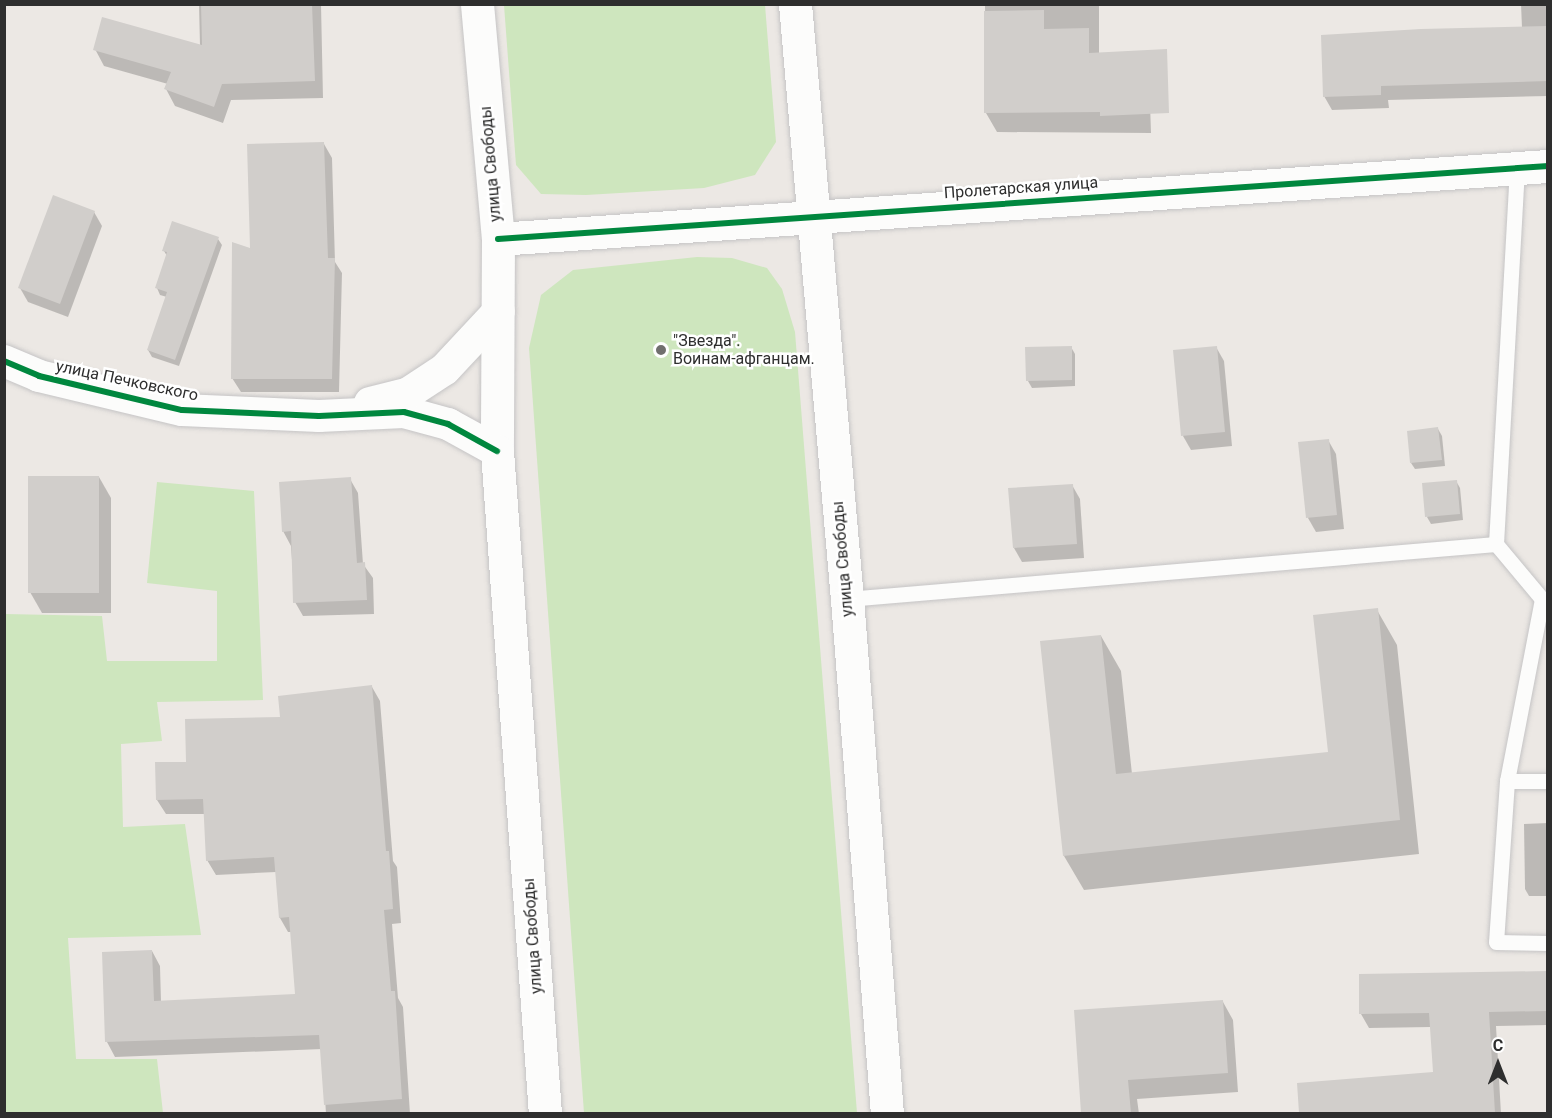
<!DOCTYPE html>
<meta charset="utf-8">
<style>
body{margin:0}
#map{position:relative;width:1552px;height:1118px;overflow:hidden;background:#ece8e4;font-family:Roboto,sans-serif}
div>[style]{position:absolute}
.green>*{inset:0;background:#cee6be}
.shadow>*{inset:0;background:#0003}
.building>*{inset:0;background:#d1cecb}
.roads{filter:drop-shadow(0 0 2px #c5c4c5) drop-shadow(0 0 2px #c5c4c5)}
.service>*{height:15px;margin:-7.5px;padding:0 7.5px;transform-origin:7.5px;border-radius:7.5px;background:#fcfcfb}
.minor>*{height:32px;margin:-16px;padding:0 16px;transform-origin:16px;border-radius:16px;background:#fcfcfb}
.tertiary>*{height:33px;margin:-16.5px;padding:0 16.5px;transform-origin:16.5px;border-radius:16.5px;background:#fcfcfb}
.secondary>*{height:33px;margin:-16.5px;padding:0 16.5px;transform-origin:16.5px;border-radius:16.5px;background:#fcfcfb}
.cycleway>*{height:6px;margin:-3px;padding:0 3px;transform-origin:3px;border-radius:3px;background:#00873e}
.dots>*{width:16px;height:16px;translate:-50% -50%;box-sizing:border-box;border:3px solid #fff;border-radius:50%}
span{translate:-50% -50%;white-space:nowrap;text-align:center;line-height:1.15;-webkit-text-stroke:5px #fff;paint-order:stroke}
.street-label{font-size:16px;color:#2e2e2e}
.poi-label{font-size:16px;color:#2e2e2e}
.left{translate:0 -50%;text-align:left}
.frame{position:absolute;inset:0;border:6px solid #2e2e2e;pointer-events:none}
.north{position:absolute;left:1468px;top:1034px;width:60px;height:60px;-webkit-text-stroke:4px #fff;paint-order:stroke;rotate:0deg;font-size:16px;font-weight:700;line-height:24px;text-align:center;color:#2e2e2e}
.north::after{content:'';display:block;margin:auto;width:21px;height:27px;background:#2e2e2e;clip-path:polygon(50% 0,100% 100%,50% 72%,0 100%)}
</style>
<div id="map">
<div class="green">
<div style="clip-path:polygon(504px 5px,765px 5px,776px 142px,755px 175px,704px 188px,586px 195px,541px 194px,516px 165px)"></div>
<div style="clip-path:polygon(697px 257px,732px 258px,767px 268px,782px 289px,795px 332px,857px 1113px,584px 1113px,529px 348px,541px 295px,573px 270px)"></div>
<div style="clip-path:polygon(157px 482px,254px 491px,263px 700px,157px 702px,162px 741px,121px 744px,123px 827px,185px 824px,201px 935px,68px 938px,76px 1059px,157px 1059px,163px 1113px,5px 1113px,5px 614px,102px 616px,107px 661px,217px 661px,217px 591px,147px 583px)"></div>
</div>
<div class="shadow">
<div style="clip-path:polygon(199px 4px,321px 4px,323px 98px,231px 100px,223px 123px,175px 106px,166px 89px,168px 84px,104px 66px,95px 49px,200px 46px)"></div>
<div style="clip-path:polygon(1099px 4px,1099px 54px,1149px 72px,1151px 133px,997px 132px,986px 113px,985px 5px)"></div>
<div style="clip-path:polygon(1521px 4px,1548px 4px,1548px 96px,1388px 100px,1389px 108px,1332px 110px,1324px 96px,1522px 28px)"></div>
<div style="clip-path:polygon(324px 144px,332px 158px,335px 262px,342px 273px,339px 392px,241px 392px,232px 378px,252px 250px)"></div>
<div style="clip-path:polygon(94px 212px,102px 226px,68px 317px,28px 302px,20px 288px)"></div>
<div style="clip-path:polygon(218px 239px,222px 245px,179px 366px,152px 357px,148px 350px,167px 297px,160px 295px,157px 288px,167px 256px,164px 251px)"></div>
<div style="clip-path:polygon(1071px 347px,1075px 354px,1075px 386px,1032px 388px,1028px 381px)"></div>
<div style="clip-path:polygon(1216px 347px,1224px 361px,1232px 446px,1191px 450px,1183px 436px)"></div>
<div style="clip-path:polygon(1438px 429px,1442px 436px,1445px 466px,1415px 469px,1411px 463px)"></div>
<div style="clip-path:polygon(1328px 440px,1336px 454px,1344px 529px,1316px 532px,1308px 518px)"></div>
<div style="clip-path:polygon(99px 477px,111px 498px,111px 613px,42px 613px,30px 592px)"></div>
<div style="clip-path:polygon(350px 479px,358px 493px,363px 564px,373px 578px,374px 614px,303px 616px,295px 602px,291px 546px,283px 531px)"></div>
<div style="clip-path:polygon(1456px 481px,1460px 488px,1463px 520px,1431px 524px,1427px 517px)"></div>
<div style="clip-path:polygon(1072px 485px,1080px 499px,1084px 558px,1022px 562px,1014px 548px)"></div>
<div style="clip-path:polygon(1377px 610px,1397px 645px,1419px 854px,1084px 890px,1064px 856px,1101px 636px,1121px 671px,1132px 774px,1329px 753px)"></div>
<div style="clip-path:polygon(372px 687px,380px 701px,393px 861px,397px 867px,401px 923px,392px 924px,398px 998px,403px 1007px,410px 1114px,326px 1114px,322px 1049px,115px 1057px,107px 1042px,104px 953px,152px 951px,160px 966px,161px 1002px,297px 996px,291px 932px,288px 932px,280px 918px,276px 872px,216px 875px,207px 860px,205px 814px,166px 814px,157px 800px,188px 763px,281px 718px)"></div>
<div style="clip-path:polygon(1548px 823px,1548px 896px,1529px 896px,1525px 889px,1524px 824px)"></div>
<div style="clip-path:polygon(1548px 972px,1548px 1025px,1496px 1026px,1501px 1114px,1300px 1114px,1298px 1084px,1434px 1074px,1431px 1027px,1369px 1028px,1361px 1014px)"></div>
<div style="clip-path:polygon(1223px 1002px,1233px 1020px,1238px 1092px,1137px 1099px,1139px 1114px,1083px 1114px,1076px 1011px)"></div>
</div>
<div class="building">
<div style="clip-path:polygon(201px 4px,312px 4px,315px 81px,222px 84px,214px 107px,164px 89px,171px 72px,93px 50px,102px 17px,202px 45px)"></div>
<div style="clip-path:polygon(1044px 10px,1044px 29px,1089px 28px,1089px 53px,1167px 49px,1169px 113px,1100px 116px,1100px 112px,984px 113px,984px 11px)"></div>
<div style="clip-path:polygon(1548px 26px,1548px 81px,1381px 86px,1381px 95px,1323px 97px,1321px 35px,1421px 29px)"></div>
<div style="clip-path:polygon(324px 142px,328px 258px,335px 258px,332px 379px,231px 379px,232px 242px,250px 248px,247px 144px)"></div>
<div style="clip-path:polygon(53px 195px,95px 211px,60px 304px,18px 288px)"></div>
<div style="clip-path:polygon(172px 221px,219px 237px,175px 360px,147px 350px,167px 292px,155px 288px,167px 252px,162px 251px)"></div>
<div style="clip-path:polygon(1072px 346px,1072px 380px,1026px 381px,1025px 347px)"></div>
<div style="clip-path:polygon(1217px 346px,1225px 432px,1181px 436px,1173px 350px)"></div>
<div style="clip-path:polygon(1438px 427px,1442px 460px,1410px 463px,1407px 431px)"></div>
<div style="clip-path:polygon(1329px 439px,1337px 515px,1306px 518px,1298px 442px)"></div>
<div style="clip-path:polygon(28px 476px,99px 476px,99px 593px,28px 593px)"></div>
<div style="clip-path:polygon(351px 477px,357px 563px,365px 562px,367px 600px,293px 603px,291px 531px,282px 532px,279px 482px)"></div>
<div style="clip-path:polygon(1457px 480px,1460px 514px,1425px 517px,1422px 483px)"></div>
<div style="clip-path:polygon(1073px 484px,1077px 544px,1013px 548px,1008px 488px)"></div>
<div style="clip-path:polygon(1378px 608px,1400px 820px,1063px 856px,1040px 641px,1101px 635px,1116px 774px,1328px 752px,1313px 615px)"></div>
<div style="clip-path:polygon(372px 685px,386px 851px,389px 851px,393px 909px,384px 910px,391px 991px,395px 991px,402px 1099px,324px 1105px,319px 1035px,105px 1042px,102px 952px,152px 950px,154px 1001px,295px 994px,289px 917px,279px 918px,274px 857px,206px 861px,203px 799px,156px 800px,155px 762px,186px 762px,185px 719px,280px 717px,278px 696px)"></div>
<div style="clip-path:polygon(1548px 971px,1548px 1011px,1489px 1012px,1495px 1113px,1299px 1113px,1297px 1083px,1433px 1072px,1429px 1013px,1359px 1014px,1359px 974px)"></div>
<div style="clip-path:polygon(1223px 1000px,1228px 1073px,1128px 1080px,1131px 1113px,1081px 1113px,1074px 1010px)"></div>
</div>
<div class="roads">
<div class="service">
<div style="left:1517px;top:168px;width:377px;rotate:93.2deg"></div>
<div style="left:1496px;top:544px;width:72px;rotate:50.1deg"></div>
<div style="left:847px;top:599px;width:651px;rotate:-4.84deg"></div>
<div style="left:1542px;top:599px;width:185px;rotate:100.9deg"></div>
<div style="left:1507px;top:781px;width:41px"></div>
<div style="left:1507px;top:781px;width:161px;rotate:93.9deg"></div>
<div style="left:1496px;top:942px;width:52px;rotate:1.1deg"></div>
</div>
<div class="minor">
<div style="left:4px;top:361px;width:38px;rotate:23deg"></div>
<div style="left:39px;top:376px;width:147px;rotate:13.4deg"></div>
<div style="left:182px;top:410px;width:137px;rotate:2.5deg"></div>
<div style="left:319px;top:416px;width:85px;rotate:-2.7deg"></div>
<div style="left:404px;top:412px;width:46px;rotate:15.3deg"></div>
<div style="left:448px;top:424px;width:56px;rotate:28.9deg"></div>
<div style="left:370px;top:403px;width:38px;rotate:-14deg"></div>
<div style="left:407px;top:394px;width:45px;rotate:-33.3deg"></div>
<div style="left:445px;top:369px;width:79px;rotate:-47deg"></div>
</div>
<div class="tertiary">
<div style="left:498px;top:239px;width:1053px;rotate:-3.98deg"></div>
</div>
<div class="secondary">
<div style="left:477px;top:4px;width:236px;rotate:84.9deg"></div>
<div style="left:498px;top:239px;width:212px;rotate:90.3deg"></div>
<div style="left:497px;top:451px;width:665px;rotate:85.86deg"></div>
<div style="left:795px;top:4px;width:597px;rotate:85.01deg"></div>
<div style="left:847px;top:599px;width:517px;rotate:85.56deg"></div>
</div>
</div>
<div class="cycleway">
<div style="left:498px;top:239px;width:1053px;rotate:-3.98deg"></div>
<div style="left:4px;top:361px;width:38px;rotate:23deg"></div>
<div style="left:39px;top:376px;width:147px;rotate:13.4deg"></div>
<div style="left:182px;top:410px;width:137px;rotate:2.5deg"></div>
<div style="left:319px;top:416px;width:85px;rotate:-2.7deg"></div>
<div style="left:404px;top:412px;width:46px;rotate:15.3deg"></div>
<div style="left:448px;top:424px;width:56px;rotate:28.9deg"></div>
</div>
<div class="dots">
<div style="left:661px;top:350px;background:#706f6e"></div>
</div>
<div class="street-label">
<span style="left:491px;top:164px;rotate:-95deg">улица Свободы</span>
<span style="left:1021px;top:188px;rotate:-4deg">Пролетарская улица</span>
<span style="left:127px;top:381px;rotate:12deg">улица Печковского</span>
<span style="left:843px;top:559px;rotate:-95deg">улица Свободы</span>
<span style="left:533px;top:936px;rotate:-94deg">улица Свободы</span>
</div>
<div class="poi-label">
<span class="left" style="left:673px;top:350px">"Звезда".<br>Воинам-афганцам.</span>
</div>
<div class="frame"></div>
<div class="north">С</div>
</div>
